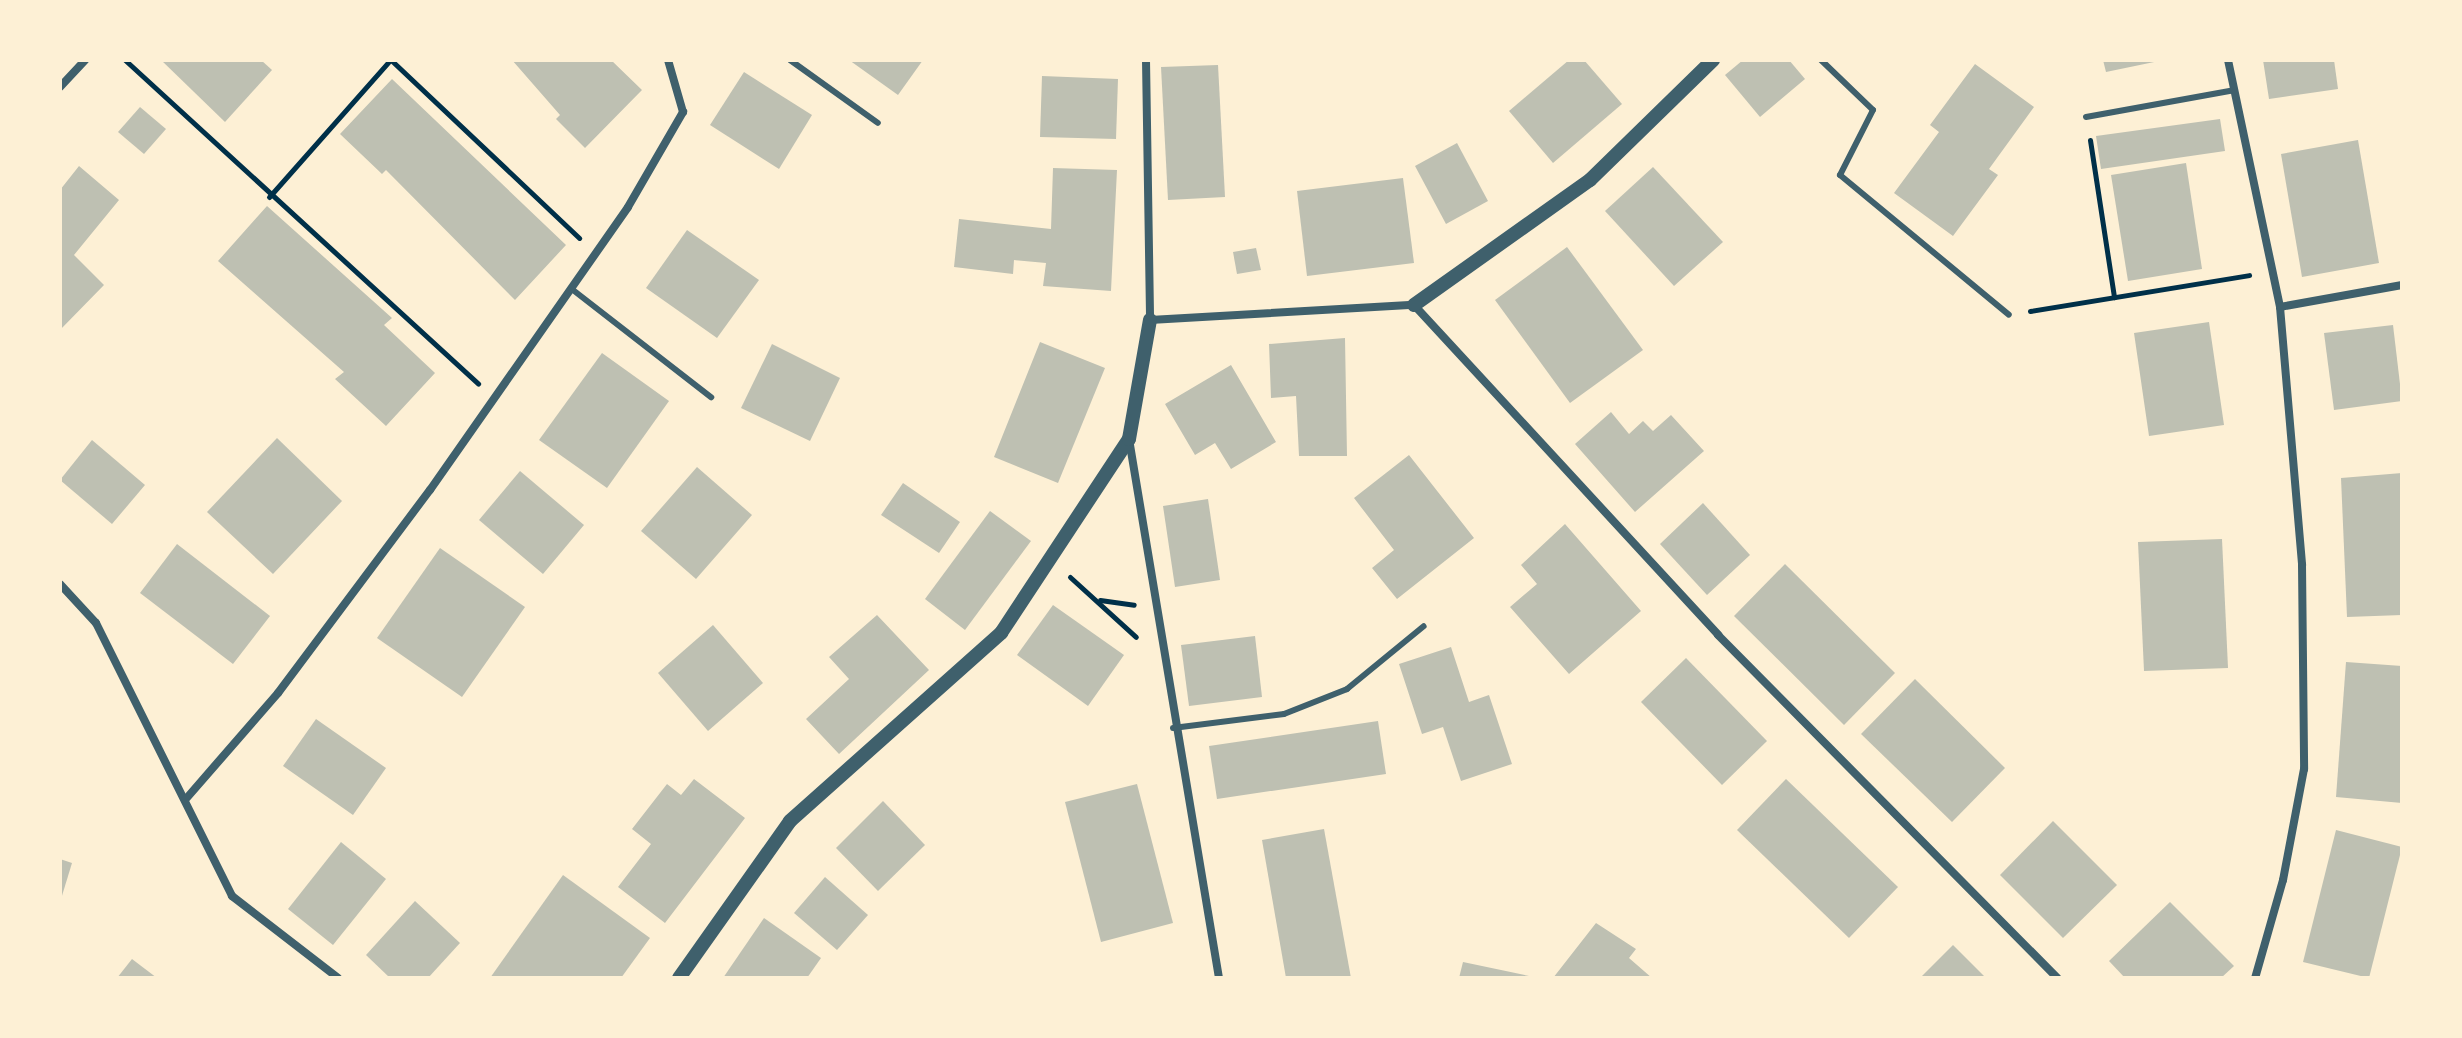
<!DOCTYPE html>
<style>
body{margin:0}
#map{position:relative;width:2462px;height:1038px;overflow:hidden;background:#fdf0d5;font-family:Overpass,sans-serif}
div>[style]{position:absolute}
.building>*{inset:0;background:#bec0b2}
.path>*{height:5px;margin:-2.5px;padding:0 2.5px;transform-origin:2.5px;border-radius:2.5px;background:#003049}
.service>*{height:6px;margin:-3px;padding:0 3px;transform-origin:3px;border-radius:3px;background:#3f606c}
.minor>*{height:8px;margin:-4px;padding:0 4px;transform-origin:4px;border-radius:4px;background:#3f606c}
.tertiary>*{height:14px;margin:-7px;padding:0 7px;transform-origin:7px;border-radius:7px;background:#3f606c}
span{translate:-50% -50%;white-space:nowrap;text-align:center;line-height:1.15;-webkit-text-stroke:7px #fdf0d5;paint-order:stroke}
.frame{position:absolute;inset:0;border:62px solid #fdf0d5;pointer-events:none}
</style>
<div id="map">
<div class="building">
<div style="clip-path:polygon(161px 60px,261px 60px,272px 70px,225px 122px)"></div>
<div style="clip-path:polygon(512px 60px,611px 60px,642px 90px,585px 148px,556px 119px,560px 115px)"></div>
<div style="clip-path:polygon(849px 60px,923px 60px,898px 95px)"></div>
<div style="clip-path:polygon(1569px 60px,1584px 60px,1622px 104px,1553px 163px,1509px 111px)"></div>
<div style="clip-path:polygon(1743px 60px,1789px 60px,1805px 79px,1760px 117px,1725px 75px)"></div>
<div style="clip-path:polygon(2103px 60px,2159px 60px,2159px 61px,2106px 72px)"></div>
<div style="clip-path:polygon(2263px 60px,2334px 60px,2338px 89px,2269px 99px)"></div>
<div style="clip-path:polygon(1975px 64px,2034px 107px,1989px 169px,1998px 175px,1953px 236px,1894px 193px,1939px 132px,1930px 125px)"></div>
<div style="clip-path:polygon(1218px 65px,1225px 197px,1168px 200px,1161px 67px)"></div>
<div style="clip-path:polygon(744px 72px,812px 115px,779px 169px,710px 125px)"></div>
<div style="clip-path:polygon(1042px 76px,1118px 79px,1116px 139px,1040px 137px)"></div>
<div style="clip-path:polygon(392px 79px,566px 245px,515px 300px,386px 170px,382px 174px,340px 134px)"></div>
<div style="clip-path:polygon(140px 107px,166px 129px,144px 154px,118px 132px)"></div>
<div style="clip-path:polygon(2220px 119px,2225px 151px,2101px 169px,2096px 136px)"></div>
<div style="clip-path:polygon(2358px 140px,2379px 263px,2302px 277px,2281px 154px)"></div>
<div style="clip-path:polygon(1457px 143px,1488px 201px,1446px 224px,1415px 166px)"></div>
<div style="clip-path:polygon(2186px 163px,2202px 269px,2128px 281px,2111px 175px)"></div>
<div style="clip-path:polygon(79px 166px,119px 200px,74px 255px,104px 285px,60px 330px,60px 190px)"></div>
<div style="clip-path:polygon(1653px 167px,1723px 242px,1674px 286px,1605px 211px)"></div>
<div style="clip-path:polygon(1053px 168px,1117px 170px,1111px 291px,1043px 286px,1046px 263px,1014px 260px,1013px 274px,954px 267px,959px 219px,1051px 229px)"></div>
<div style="clip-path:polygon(1403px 178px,1414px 263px,1307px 276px,1297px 191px)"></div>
<div style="clip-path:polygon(267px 206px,392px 318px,384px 325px,435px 373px,386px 426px,335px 379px,344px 372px,218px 261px)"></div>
<div style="clip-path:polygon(687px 230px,759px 280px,717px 338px,646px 288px)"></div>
<div style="clip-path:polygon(1567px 247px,1643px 350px,1570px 403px,1495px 300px)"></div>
<div style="clip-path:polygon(1256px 248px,1261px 270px,1237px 274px,1233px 252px)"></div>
<div style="clip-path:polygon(2209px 322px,2224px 425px,2149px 436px,2134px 333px)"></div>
<div style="clip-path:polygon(2393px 325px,2402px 401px,2334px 410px,2324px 333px)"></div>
<div style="clip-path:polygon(1345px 338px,1347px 456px,1299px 456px,1296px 396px,1271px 398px,1269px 344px)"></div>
<div style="clip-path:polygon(1040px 342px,1105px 368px,1058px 483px,994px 457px)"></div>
<div style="clip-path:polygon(772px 344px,840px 378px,810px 441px,741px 408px)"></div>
<div style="clip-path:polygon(602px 353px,669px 401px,607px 488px,539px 440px)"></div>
<div style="clip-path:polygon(1231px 365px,1276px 442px,1231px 469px,1215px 443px,1195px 455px,1165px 404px)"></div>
<div style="clip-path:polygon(1611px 412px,1629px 434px,1643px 421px,1653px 431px,1671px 415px,1704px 451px,1635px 512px,1575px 444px)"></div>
<div style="clip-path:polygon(277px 438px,342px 501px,273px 574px,207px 512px)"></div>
<div style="clip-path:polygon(92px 440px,145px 485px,112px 524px,60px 480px)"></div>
<div style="clip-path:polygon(1409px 455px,1474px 538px,1397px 599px,1372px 568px,1394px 550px,1354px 498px)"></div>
<div style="clip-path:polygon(697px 467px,752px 515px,696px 579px,641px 531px)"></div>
<div style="clip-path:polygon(520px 471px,584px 525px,543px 574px,479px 520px)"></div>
<div style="clip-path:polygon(2402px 473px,2402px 615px,2347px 617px,2341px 478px)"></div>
<div style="clip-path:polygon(903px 483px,960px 522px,939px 553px,881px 515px)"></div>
<div style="clip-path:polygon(1208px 499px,1220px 580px,1175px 587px,1163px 506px)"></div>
<div style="clip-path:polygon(1703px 503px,1750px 555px,1707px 595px,1660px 544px)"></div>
<div style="clip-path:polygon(990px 511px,1031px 541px,965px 630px,925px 599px)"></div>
<div style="clip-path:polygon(1565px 524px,1641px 611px,1569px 674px,1510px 607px,1537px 584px,1521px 565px)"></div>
<div style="clip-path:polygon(2222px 539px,2228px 668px,2144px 671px,2138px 542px)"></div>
<div style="clip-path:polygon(177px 544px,270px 616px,233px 664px,140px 593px)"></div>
<div style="clip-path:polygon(440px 548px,525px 607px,462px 697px,377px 638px)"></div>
<div style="clip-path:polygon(1785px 564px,1895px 673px,1844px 725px,1734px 616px)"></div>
<div style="clip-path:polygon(1053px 605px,1124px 655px,1088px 706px,1017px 655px)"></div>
<div style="clip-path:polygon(877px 615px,929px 670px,839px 754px,806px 719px,849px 679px,829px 657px)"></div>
<div style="clip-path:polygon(713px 625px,763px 683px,708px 731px,658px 673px)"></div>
<div style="clip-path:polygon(1255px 636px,1262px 697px,1189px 706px,1181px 645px)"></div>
<div style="clip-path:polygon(1451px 647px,1469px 702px,1489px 695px,1512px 764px,1461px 781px,1443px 727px,1422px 734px,1399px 664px)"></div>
<div style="clip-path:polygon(1686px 658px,1767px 741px,1722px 785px,1641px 702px)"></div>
<div style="clip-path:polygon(2346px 662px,2402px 666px,2402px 803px,2336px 797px)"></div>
<div style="clip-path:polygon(1915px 679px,2005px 768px,1952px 822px,1861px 734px)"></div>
<div style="clip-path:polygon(316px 719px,386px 768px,353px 815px,283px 766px)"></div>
<div style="clip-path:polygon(1378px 721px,1386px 774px,1217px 799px,1209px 746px)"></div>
<div style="clip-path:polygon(694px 779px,745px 818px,665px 923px,618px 887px,651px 844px,632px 829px,667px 784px,681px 795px)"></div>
<div style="clip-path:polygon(1786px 779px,1898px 887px,1849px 938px,1737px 830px)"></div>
<div style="clip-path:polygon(1137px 784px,1173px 923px,1101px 942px,1065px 802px)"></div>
<div style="clip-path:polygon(883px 801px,925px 845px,878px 891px,836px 848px)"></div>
<div style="clip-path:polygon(2053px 821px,2117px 885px,2063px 938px,2000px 875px)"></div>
<div style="clip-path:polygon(1324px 829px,1351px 978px,1286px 978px,1262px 840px)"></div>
<div style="clip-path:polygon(2336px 830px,2402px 847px,2369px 978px,2303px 962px)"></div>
<div style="clip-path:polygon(341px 842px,386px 879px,333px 945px,288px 909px)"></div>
<div style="clip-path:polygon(60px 859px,72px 863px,61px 899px,60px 899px)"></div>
<div style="clip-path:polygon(563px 875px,650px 938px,621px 978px,490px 978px)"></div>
<div style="clip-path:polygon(825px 877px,868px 915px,837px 950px,794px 913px)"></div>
<div style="clip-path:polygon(415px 901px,460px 943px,428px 978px,390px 978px,366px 955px)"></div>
<div style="clip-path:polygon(2170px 902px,2234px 966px,2221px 978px,2125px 978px,2109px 961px)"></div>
<div style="clip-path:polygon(764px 918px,821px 958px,807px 978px,723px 978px)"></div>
<div style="clip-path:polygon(1596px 923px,1636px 949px,1629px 958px,1652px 978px,1553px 978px)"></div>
<div style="clip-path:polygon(1953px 945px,1986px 978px,1920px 978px)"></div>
<div style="clip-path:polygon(132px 959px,157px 978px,117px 978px)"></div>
<div style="clip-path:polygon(1463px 962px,1534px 977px,1533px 978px,1459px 978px)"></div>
</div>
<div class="path">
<div style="left:125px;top:60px;width:479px;rotate:42.5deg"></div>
<div style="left:391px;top:60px;width:259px;rotate:43.4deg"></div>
<div style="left:2090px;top:140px;width:159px;rotate:81.3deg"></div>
<div style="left:269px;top:197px;width:183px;rotate:-48.5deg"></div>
<div style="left:2030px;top:311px;width:222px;rotate:-9.3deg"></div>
<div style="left:1070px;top:577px;width:89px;rotate:42.3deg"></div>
<div style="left:1100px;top:600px;width:34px;rotate:8deg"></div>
</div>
<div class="service">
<div style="left:790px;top:60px;width:108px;rotate:35.6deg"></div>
<div style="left:1821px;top:60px;width:72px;rotate:43.9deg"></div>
<div style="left:1873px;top:110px;width:73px;rotate:116.9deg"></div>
<div style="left:1840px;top:175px;width:219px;rotate:39.6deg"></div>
<div style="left:2086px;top:117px;width:150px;rotate:-10.3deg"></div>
<div style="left:573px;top:290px;width:175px;rotate:37.8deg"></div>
<div style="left:1173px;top:728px;width:112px;rotate:-7.2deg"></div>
<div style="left:1284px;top:714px;width:68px;rotate:-21.6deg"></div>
<div style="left:1347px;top:689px;width:99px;rotate:-39.3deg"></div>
</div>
<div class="minor">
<div style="left:1146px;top:60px;width:260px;rotate:89.1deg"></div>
<div style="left:1150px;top:320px;width:264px;rotate:-3.3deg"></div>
<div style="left:1414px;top:305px;width:449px;rotate:47.3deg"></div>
<div style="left:1718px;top:635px;width:483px;rotate:45.3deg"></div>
<div style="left:2228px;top:60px;width:252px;rotate:78.1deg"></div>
<div style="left:2280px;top:307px;width:259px;rotate:85.1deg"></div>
<div style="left:2302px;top:565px;width:204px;rotate:89.4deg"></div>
<div style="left:2304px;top:769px;width:113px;rotate:100.7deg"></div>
<div style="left:2283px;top:880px;width:102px;rotate:105.9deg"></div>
<div style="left:60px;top:87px;width:37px;rotate:-47deg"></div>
<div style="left:2280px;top:307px;width:124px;rotate:-10.2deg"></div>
<div style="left:1129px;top:439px;width:546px;rotate:80.52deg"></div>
<div style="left:60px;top:584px;width:53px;rotate:47.3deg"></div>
<div style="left:96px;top:623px;width:305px;rotate:63.5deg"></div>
<div style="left:232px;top:896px;width:134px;rotate:37.7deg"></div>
<div style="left:185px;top:800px;width:142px;rotate:-49deg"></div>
<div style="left:278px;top:693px;width:254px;rotate:-53.2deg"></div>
<div style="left:430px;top:490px;width:345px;rotate:-55deg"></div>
<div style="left:628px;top:207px;width:110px;rotate:-59.9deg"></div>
<div style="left:683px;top:112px;width:54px;rotate:-106.1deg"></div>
</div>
<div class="tertiary">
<div style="left:1414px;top:305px;width:216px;rotate:-35.4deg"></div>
<div style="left:1590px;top:180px;width:172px;rotate:-44.3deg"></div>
<div style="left:679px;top:978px;width:192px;rotate:-54.7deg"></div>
<div style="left:790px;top:821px;width:283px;rotate:-41.7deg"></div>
<div style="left:1001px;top:633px;width:232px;rotate:-56.6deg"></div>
<div style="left:1129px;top:439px;width:121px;rotate:-80deg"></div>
</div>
<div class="frame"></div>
</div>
